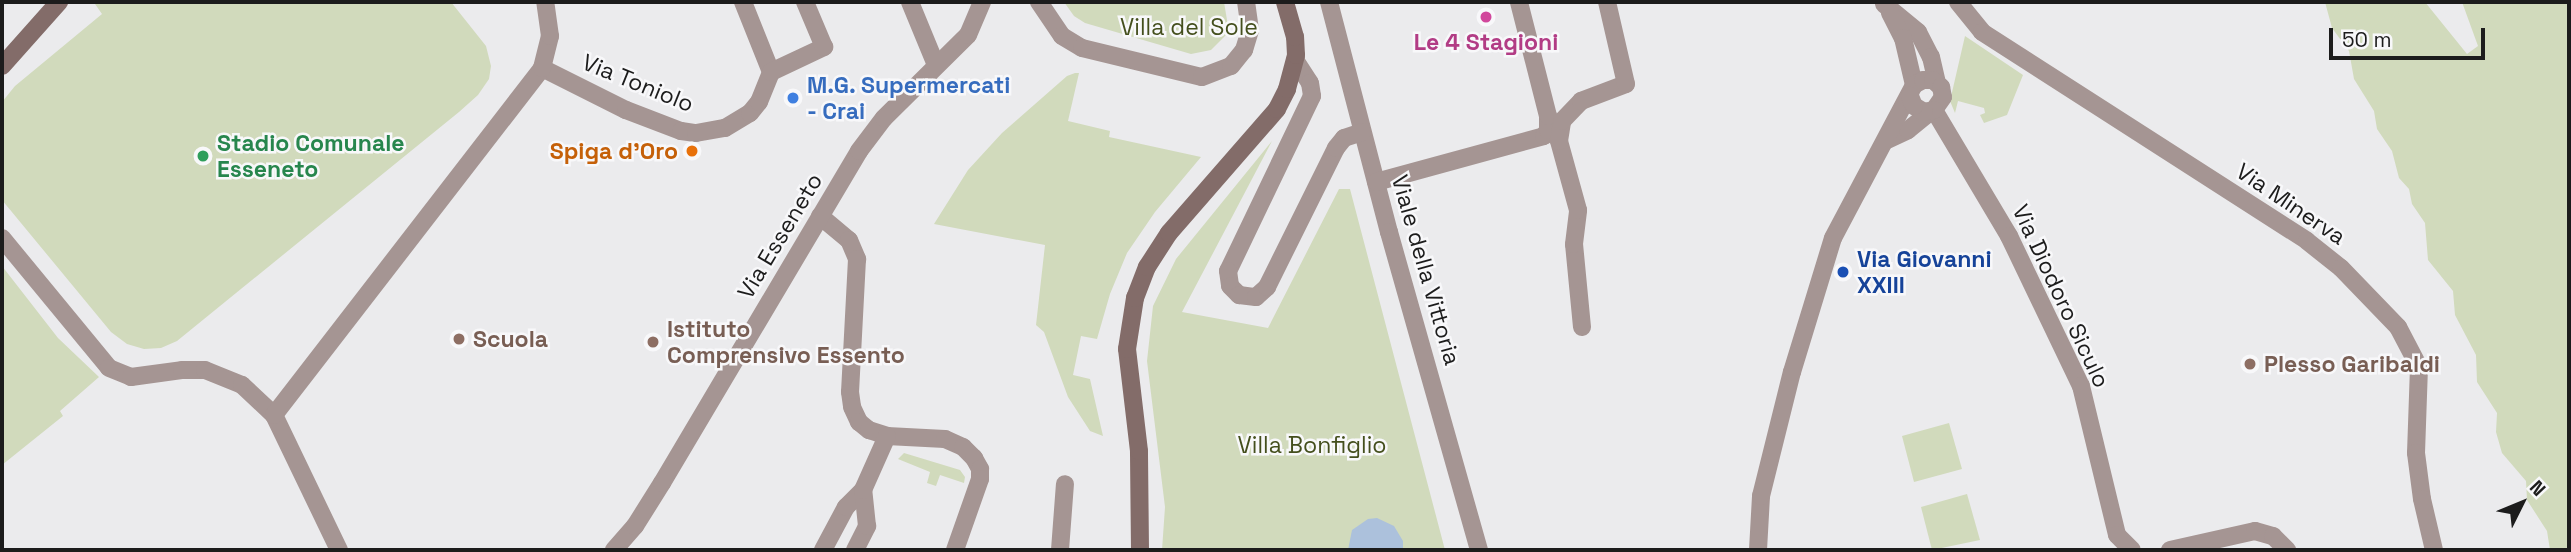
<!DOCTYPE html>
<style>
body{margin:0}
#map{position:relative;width:2571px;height:552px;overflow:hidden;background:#ebebed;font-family:"Space Grotesk",sans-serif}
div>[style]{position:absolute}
.green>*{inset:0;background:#d1dabc}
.water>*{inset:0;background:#acc1dc}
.minor>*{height:18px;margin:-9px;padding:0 9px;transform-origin:9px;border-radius:9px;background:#a59593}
.tertiary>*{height:18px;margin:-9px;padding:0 9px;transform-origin:9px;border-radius:9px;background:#a59593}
.secondary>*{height:18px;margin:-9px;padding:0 9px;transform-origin:9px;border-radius:9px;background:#836c69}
.dots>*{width:19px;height:19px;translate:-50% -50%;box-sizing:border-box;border:4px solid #f8f8fa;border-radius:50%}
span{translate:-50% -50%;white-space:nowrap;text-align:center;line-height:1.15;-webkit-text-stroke:5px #f8f8fa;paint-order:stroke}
.park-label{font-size:23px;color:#444f1d}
.hotel-label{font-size:23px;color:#b23c85;font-weight:700}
.street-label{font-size:23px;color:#1c1c1c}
.shop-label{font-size:23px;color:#366cbe;font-weight:700}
.left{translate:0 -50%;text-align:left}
.leisure-label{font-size:23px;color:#27864d;font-weight:700}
.food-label{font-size:23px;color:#c56008;font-weight:700}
.right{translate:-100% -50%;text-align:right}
.transit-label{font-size:23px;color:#164399;font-weight:700}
.education-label{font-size:23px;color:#785e54;font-weight:700}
.frame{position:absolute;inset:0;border:4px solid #1c1c1c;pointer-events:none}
.north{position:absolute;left:2487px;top:468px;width:70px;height:70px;-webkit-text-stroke:5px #f8f8fa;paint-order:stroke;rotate:47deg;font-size:19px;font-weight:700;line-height:28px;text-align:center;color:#1c1c1c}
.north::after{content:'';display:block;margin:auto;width:24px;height:32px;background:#1c1c1c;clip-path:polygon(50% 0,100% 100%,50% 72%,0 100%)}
.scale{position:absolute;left:2329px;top:28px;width:156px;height:32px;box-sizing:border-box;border:4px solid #1c1c1c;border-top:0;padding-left:9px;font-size:21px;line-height:24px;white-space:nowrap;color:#1c1c1c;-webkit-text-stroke:5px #f8f8fa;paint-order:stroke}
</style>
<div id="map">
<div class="green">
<div style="clip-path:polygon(99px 2px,451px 2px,486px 46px,491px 66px,489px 79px,478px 95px,459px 112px,177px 341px,161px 348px,144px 349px,127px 344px,111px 332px,2px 200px,2px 102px,15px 86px,102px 14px,95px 4px)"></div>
<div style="clip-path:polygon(1064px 2px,1224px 2px,1229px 32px,1211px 50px,1191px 54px,1085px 23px,1074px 16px)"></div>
<div style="clip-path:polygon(2325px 2px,2425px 2px,2467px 54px,2478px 46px,2462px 2px,2569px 2px,2569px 550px,2550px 550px,2547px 531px,2527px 500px,2526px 481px,2502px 453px,2496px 432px,2497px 413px,2477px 382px,2476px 355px,2455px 315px,2453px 291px,2428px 260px,2425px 223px,2412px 204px,2409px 189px,2399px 178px,2392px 151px,2377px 129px,2374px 111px,2354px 79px,2349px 51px,2332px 28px)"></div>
<div style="clip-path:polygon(1965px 36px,2023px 75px,2007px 115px,1984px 123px,1980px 115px,1985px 113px,1984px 108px,1958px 101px,1955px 113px,1950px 101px)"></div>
<div style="clip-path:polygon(1075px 73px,1079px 73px,1068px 121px,1110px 131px,1109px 137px,1201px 157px,1155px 212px,1127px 253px,1110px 294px,1097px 339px,1081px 336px,1073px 375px,1090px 379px,1103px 436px,1090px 431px,1068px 397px,1044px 332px,1036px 325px,1045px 245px,934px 224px,968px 170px,1002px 133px,1067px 76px)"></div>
<div style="clip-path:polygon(1272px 141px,1182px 312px,1268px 328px,1339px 189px,1350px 189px,1445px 550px,1162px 550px,1165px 507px,1147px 361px,1153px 306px,1176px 259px)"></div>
<div style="clip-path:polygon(2px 266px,58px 338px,99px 377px,60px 411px,63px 416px,2px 465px)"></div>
<div style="clip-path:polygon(1949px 423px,1962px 469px,1914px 482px,1902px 436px)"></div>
<div style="clip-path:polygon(904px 453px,960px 470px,965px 477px,964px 483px,940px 475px,936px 486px,927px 483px,930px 472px,898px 459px)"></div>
<div style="clip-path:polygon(1967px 494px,1980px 540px,1932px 550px,1921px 507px)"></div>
</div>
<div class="water">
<div style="clip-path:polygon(1377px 518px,1394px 526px,1403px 541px,1403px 550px,1348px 550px,1352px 530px,1368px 519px)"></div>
</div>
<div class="minor">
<div style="left:743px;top:2px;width:75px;rotate:68.2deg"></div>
<div style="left:910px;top:2px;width:68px;rotate:67.6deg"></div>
<div style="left:1039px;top:2px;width:41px;rotate:55.9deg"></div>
<div style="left:1062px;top:36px;width:23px;rotate:31deg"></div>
<div style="left:1082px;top:48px;width:123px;rotate:13.6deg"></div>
<div style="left:1202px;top:77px;width:31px;rotate:-21deg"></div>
<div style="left:1231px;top:66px;width:21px;rotate:-51deg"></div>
<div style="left:1244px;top:50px;width:21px;rotate:-73deg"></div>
<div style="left:1250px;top:30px;width:28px;rotate:-98deg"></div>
<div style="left:1329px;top:2px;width:238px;rotate:75.4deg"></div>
<div style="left:1389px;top:232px;width:330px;rotate:74.2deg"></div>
<div style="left:1958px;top:2px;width:38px;rotate:51deg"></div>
<div style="left:1982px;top:32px;width:386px;rotate:32.7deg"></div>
<div style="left:2307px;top:241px;width:43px;rotate:38.5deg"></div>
<div style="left:2341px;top:268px;width:82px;rotate:46deg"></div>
<div style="left:2398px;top:327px;width:45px;rotate:62.3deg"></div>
<div style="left:2419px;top:367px;width:86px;rotate:92deg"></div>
<div style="left:2416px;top:453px;width:46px;rotate:82.6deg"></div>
<div style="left:2422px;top:499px;width:52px;rotate:76.8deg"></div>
<div style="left:1884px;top:4px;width:44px;rotate:39.5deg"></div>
<div style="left:1918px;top:32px;width:28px;rotate:63deg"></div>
<div style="left:1931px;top:57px;width:27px;rotate:77deg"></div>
<div style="left:1890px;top:13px;width:28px;rotate:63deg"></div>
<div style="left:1903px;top:38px;width:48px;rotate:76.8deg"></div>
<div style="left:1295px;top:60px;width:27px;rotate:57deg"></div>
<div style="left:1310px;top:83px;width:13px;rotate:81deg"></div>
<div style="left:1312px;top:96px;width:194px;rotate:115.6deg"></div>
<div style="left:1228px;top:271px;width:15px;rotate:82deg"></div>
<div style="left:1230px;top:286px;width:13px;rotate:45deg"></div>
<div style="left:1239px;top:295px;width:17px;rotate:7deg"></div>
<div style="left:1256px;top:297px;width:15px;rotate:-42deg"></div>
<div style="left:1267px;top:287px;width:155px;rotate:-63.6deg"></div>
<div style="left:1336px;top:148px;width:13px;rotate:-51deg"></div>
<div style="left:1344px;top:138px;width:19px;rotate:-18deg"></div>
<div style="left:542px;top:68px;width:94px;rotate:26.6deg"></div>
<div style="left:626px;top:110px;width:59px;rotate:20.9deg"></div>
<div style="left:681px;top:131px;width:15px;rotate:8deg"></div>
<div style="left:696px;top:133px;width:29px;rotate:-10deg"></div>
<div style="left:725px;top:128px;width:29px;rotate:-31deg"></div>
<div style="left:750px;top:113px;width:14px;rotate:-51deg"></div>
<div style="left:759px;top:102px;width:32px;rotate:-68deg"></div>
<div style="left:771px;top:72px;width:59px;rotate:-25.3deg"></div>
<div style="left:824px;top:47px;width:49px;rotate:-112.9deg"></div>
<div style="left:1934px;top:110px;width:147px;rotate:59.2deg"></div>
<div style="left:2009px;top:236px;width:166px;rotate:64.4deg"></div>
<div style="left:2081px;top:386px;width:153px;rotate:76.4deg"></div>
<div style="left:2117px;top:535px;width:21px;rotate:45deg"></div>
<div style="left:1887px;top:140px;width:23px;rotate:-25deg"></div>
<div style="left:1908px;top:130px;width:28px;rotate:-39deg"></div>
<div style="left:1376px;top:182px;width:174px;rotate:-15.3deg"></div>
<div style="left:1544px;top:136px;width:7px;rotate:-56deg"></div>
<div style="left:1548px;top:130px;width:14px;rotate:-90deg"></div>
<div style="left:1548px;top:116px;width:118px;rotate:-104.3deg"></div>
<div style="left:820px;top:216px;width:38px;rotate:40deg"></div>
<div style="left:849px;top:240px;width:21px;rotate:67deg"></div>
<div style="left:857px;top:259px;width:133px;rotate:93deg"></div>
<div style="left:850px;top:392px;width:15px;rotate:82deg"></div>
<div style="left:852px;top:407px;width:17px;rotate:65deg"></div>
<div style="left:859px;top:422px;width:13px;rotate:39deg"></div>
<div style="left:869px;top:430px;width:19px;rotate:18deg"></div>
<div style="left:887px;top:436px;width:58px;rotate:3deg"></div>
<div style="left:945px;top:439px;width:20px;rotate:24deg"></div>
<div style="left:963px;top:447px;width:16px;rotate:45deg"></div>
<div style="left:974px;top:458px;width:13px;rotate:61deg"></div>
<div style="left:980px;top:469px;width:10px;rotate:90deg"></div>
<div style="left:980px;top:479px;width:75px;rotate:109.4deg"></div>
<div style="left:1582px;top:327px;width:83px;rotate:-95.5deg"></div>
<div style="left:1574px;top:244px;width:34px;rotate:-83deg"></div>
<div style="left:1578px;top:210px;width:72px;rotate:-105.4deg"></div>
<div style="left:1559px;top:141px;width:20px;rotate:-81deg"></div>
<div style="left:1562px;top:121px;width:28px;rotate:-46deg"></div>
<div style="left:1581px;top:101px;width:48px;rotate:-20.7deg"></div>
<div style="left:1626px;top:84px;width:84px;rotate:-103deg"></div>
<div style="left:823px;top:550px;width:49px;rotate:-61.9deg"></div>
<div style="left:846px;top:507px;width:24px;rotate:-45deg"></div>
<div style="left:855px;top:550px;width:27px;rotate:-63deg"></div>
<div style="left:867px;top:526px;width:36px;rotate:-96deg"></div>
<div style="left:863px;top:490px;width:59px;rotate:-66deg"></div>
<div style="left:1060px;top:550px;width:66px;rotate:-85.7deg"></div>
<div style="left:1758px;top:550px;width:54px;rotate:-86.8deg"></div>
<div style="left:1761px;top:496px;width:128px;rotate:-76deg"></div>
<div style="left:1792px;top:372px;width:140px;rotate:-73deg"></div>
<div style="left:1833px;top:238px;width:173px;rotate:-62.1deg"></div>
<div style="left:1914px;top:85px;width:10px;rotate:-29deg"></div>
<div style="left:1923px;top:80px;width:10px"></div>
<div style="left:1933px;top:80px;width:11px;rotate:41deg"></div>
<div style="left:1941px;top:87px;width:10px;rotate:79deg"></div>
<div style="left:1943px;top:97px;width:16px;rotate:125deg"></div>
<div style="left:1934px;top:110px;width:10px;rotate:169deg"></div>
<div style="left:1924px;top:112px;width:12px;rotate:-149deg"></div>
<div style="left:1914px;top:106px;width:11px;rotate:-112deg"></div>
<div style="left:2170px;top:550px;width:87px;rotate:-12.6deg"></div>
<div style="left:2255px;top:531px;width:19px;rotate:16deg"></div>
<div style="left:2273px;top:536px;width:20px;rotate:45deg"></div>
</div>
<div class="tertiary">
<div style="left:2px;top:238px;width:168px;rotate:50.5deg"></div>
<div style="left:109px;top:368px;width:24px;rotate:22deg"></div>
<div style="left:131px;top:377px;width:51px;rotate:-7.8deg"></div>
<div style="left:182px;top:370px;width:23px"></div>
<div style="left:205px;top:370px;width:40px;rotate:22deg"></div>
<div style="left:242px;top:385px;width:44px;rotate:43.2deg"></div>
<div style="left:274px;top:415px;width:150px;rotate:64.3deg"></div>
<div style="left:274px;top:415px;width:438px;rotate:-52.3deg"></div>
<div style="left:542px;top:68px;width:33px;rotate:-76deg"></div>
<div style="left:550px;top:36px;width:34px;rotate:-98deg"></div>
<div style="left:614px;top:550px;width:32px;rotate:-49deg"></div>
<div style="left:635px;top:526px;width:51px;rotate:-57.9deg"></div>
<div style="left:662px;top:483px;width:386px;rotate:-59.3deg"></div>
<div style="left:859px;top:151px;width:41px;rotate:-52.9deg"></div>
<div style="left:884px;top:118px;width:118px;rotate:-44.7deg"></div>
<div style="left:968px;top:35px;width:36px;rotate:-67deg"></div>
</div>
<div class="secondary">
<div style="left:2px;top:66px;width:86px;rotate:-48.3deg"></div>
<div style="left:1140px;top:550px;width:99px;rotate:-90.6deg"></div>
<div style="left:1139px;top:451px;width:103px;rotate:-96.7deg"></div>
<div style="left:1127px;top:349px;width:52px;rotate:-81.1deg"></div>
<div style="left:1135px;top:298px;width:33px;rotate:-69deg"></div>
<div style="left:1147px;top:267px;width:40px;rotate:-57.1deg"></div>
<div style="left:1169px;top:233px;width:164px;rotate:-48.9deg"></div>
<div style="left:1277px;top:109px;width:22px;rotate:-63deg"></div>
<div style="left:1287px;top:89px;width:35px;rotate:-75deg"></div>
<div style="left:1296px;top:55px;width:18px;rotate:-93deg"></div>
<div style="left:1295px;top:37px;width:36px;rotate:-106deg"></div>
</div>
<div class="dots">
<div style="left:1486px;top:17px;background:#d1479c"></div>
<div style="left:793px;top:98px;background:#3f7fe0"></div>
<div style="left:692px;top:151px;background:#e8710a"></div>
<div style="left:203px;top:156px;background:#2e9e5b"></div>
<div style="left:1843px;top:272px;background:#1a4fb4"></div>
<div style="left:459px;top:339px;background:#8d6e63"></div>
<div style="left:653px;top:342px;background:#8d6e63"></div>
<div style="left:2250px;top:364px;background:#8d6e63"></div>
</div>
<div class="park-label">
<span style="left:1189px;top:27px">Villa del Sole</span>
<span style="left:1312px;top:445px">Villa Bonfiglio</span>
</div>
<div class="hotel-label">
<span style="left:1486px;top:42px">Le 4 Stagioni</span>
</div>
<div class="street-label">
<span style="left:638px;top:83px;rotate:22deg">Via Toniolo</span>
<span style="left:2291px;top:204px;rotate:34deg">Via Minerva</span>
<span style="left:780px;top:236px;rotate:-59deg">Via Esseneto</span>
<span style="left:1426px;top:270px;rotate:74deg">Viale della Vittoria</span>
<span style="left:2061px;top:296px;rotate:65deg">Via Diodoro Siculo</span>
</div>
<div class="shop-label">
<span class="left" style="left:807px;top:98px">M.G. Supermercati<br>- Crai</span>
</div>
<div class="leisure-label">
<span class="left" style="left:217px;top:156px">Stadio Comunale<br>Esseneto</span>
</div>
<div class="food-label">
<span class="right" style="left:678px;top:151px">Spiga d'Oro</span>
</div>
<div class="transit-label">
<span class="left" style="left:1857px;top:272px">Via Giovanni<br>XXIII</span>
</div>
<div class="education-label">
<span class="left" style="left:667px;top:342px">Istituto<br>Comprensivo Essento</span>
<span class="left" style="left:473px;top:339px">Scuola</span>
<span class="left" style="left:2264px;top:364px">Plesso Garibaldi</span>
</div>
<div class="frame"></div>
<div class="north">N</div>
<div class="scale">50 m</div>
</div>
